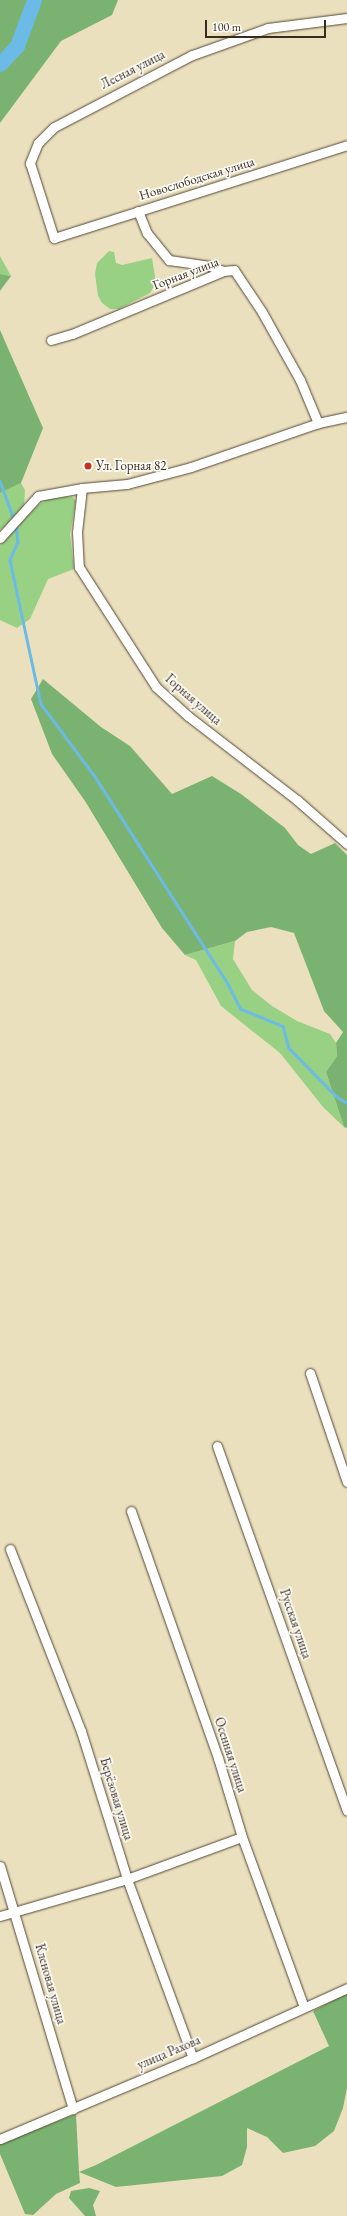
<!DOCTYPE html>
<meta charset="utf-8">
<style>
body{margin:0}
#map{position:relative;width:347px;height:2216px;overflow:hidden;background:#eae0bd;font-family:"EB Garamond",serif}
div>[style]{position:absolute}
.green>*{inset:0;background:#98d183}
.forest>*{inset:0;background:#7ab371}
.stream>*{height:2.5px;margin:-1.25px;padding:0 1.25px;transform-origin:1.25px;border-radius:1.25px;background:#6cbae6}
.river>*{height:15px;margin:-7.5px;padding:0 7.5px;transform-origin:7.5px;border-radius:7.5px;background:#6cbae6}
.roads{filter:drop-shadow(0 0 1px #554536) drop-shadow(0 0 1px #554536)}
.minor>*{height:9px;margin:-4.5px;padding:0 4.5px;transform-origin:4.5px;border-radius:4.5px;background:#fff}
.dots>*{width:11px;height:11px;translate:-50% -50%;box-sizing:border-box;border:2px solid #fdfcf7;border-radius:50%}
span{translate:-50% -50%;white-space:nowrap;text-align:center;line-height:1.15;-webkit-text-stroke:3.5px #fdfcf7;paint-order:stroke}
.street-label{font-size:13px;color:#3b2a1e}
.poi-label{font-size:13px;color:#3b2a1e}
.left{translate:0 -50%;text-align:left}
.scale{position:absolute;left:205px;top:20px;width:121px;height:18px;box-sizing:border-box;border:2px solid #3b2a1e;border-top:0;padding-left:5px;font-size:12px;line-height:14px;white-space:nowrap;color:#3b2a1e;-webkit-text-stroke:3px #fdfcf7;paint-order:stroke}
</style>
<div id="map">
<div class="green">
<div style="clip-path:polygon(109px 251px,114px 252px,116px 263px,122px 265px,152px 258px,156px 283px,150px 293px,119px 309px,110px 309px,102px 303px,98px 296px,95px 274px,97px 263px)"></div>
<div style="clip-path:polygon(0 256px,11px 276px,0 274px)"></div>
<div style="clip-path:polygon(21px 483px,25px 490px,24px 509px,0 530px,0 493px)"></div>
<div style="clip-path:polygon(63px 496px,73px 497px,76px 501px,70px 534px,74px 569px,48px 579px,30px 619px,17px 628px,0 620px,0 545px,37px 506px,48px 498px)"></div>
<div style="clip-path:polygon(235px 941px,233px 959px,252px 990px,272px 1006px,297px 1021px,330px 1034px,336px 1043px,337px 1056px,326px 1072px,344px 1127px,323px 1107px,280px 1053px,221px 1006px,196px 960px,185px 955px)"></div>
</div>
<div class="forest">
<div style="clip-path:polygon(0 0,118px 0,112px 15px,61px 41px,0 123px)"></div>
<div style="clip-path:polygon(0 274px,11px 276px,0 291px)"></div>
<div style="clip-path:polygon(0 330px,43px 428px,21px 483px,0 493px)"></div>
<div style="clip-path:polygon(43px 679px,101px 727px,130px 746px,172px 794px,212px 776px,241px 794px,285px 828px,298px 845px,311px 854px,335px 843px,347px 855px,347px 1128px,344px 1127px,326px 1072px,337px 1056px,336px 1043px,343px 1032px,324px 1011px,294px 933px,271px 927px,247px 932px,235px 941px,185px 955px,162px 928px,85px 801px,52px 754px,31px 699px)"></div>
<div style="clip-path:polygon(347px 1993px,347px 2088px,343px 2108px,334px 2131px,315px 2146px,283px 2153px,267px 2137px,247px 2128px,247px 2147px,242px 2165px,222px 2176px,116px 2187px,79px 2172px,80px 2183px,56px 2194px,33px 2215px,25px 2214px,0 2154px,0 2144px,76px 2114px,79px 2172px,96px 2165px,329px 2046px,313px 2011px)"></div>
<div style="clip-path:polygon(89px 2188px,100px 2191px,93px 2205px,96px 2216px,85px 2216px,69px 2198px,71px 2191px)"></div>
</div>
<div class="stream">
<div style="left:0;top:481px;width:40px;rotate:69.8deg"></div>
<div style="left:16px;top:524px;width:18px;rotate:84deg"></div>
<div style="left:18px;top:542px;width:20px;rotate:114deg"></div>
<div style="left:10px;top:560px;width:147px;rotate:77.9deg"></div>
<div style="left:41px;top:704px;width:89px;rotate:53.3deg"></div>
<div style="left:94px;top:775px;width:248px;rotate:57.3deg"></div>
<div style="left:228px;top:984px;width:28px;rotate:63deg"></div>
<div style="left:241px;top:1009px;width:45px;rotate:22deg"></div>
<div style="left:283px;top:1026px;width:23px;rotate:75deg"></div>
<div style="left:289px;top:1048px;width:67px;rotate:45.6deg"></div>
<div style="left:336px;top:1096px;width:13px;rotate:32deg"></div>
</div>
<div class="river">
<div style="left:0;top:64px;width:25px;rotate:-47deg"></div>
<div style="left:17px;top:46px;width:49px;rotate:-69.7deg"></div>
</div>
<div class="roads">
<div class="minor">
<div style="left:347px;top:18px;width:80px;rotate:172.8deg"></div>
<div style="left:268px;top:28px;width:81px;rotate:160.4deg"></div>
<div style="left:192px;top:55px;width:156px;rotate:152.4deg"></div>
<div style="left:54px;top:127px;width:23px;rotate:135deg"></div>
<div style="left:38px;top:143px;width:22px;rotate:112deg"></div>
<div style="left:30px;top:163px;width:79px;rotate:72.3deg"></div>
<div style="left:54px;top:238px;width:307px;rotate:-17.6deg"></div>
<div style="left:138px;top:211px;width:24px;rotate:68deg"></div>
<div style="left:147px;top:233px;width:35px;rotate:51deg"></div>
<div style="left:169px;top:260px;width:41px;rotate:8.3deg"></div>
<div style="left:210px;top:266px;width:14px;rotate:21deg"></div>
<div style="left:51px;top:340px;width:22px;rotate:-16deg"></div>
<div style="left:72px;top:334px;width:164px;rotate:-22.6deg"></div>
<div style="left:223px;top:271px;width:11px;rotate:-5deg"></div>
<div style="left:234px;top:270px;width:50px;rotate:56.3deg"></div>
<div style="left:262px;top:312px;width:78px;rotate:60.8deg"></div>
<div style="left:300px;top:380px;width:47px;rotate:67.3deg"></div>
<div style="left:82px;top:488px;width:44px;rotate:96.5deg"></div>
<div style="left:77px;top:532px;width:35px;rotate:87deg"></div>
<div style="left:79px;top:567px;width:143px;rotate:57.3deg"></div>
<div style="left:156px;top:687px;width:43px;rotate:42.2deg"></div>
<div style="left:188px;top:716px;width:138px;rotate:37.6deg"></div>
<div style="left:297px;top:800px;width:67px;rotate:41.3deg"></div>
<div style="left:0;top:538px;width:57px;rotate:-47.9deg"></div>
<div style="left:38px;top:496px;width:45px;rotate:-10.3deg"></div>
<div style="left:82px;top:488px;width:45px;rotate:-5.1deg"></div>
<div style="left:127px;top:484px;width:66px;rotate:-14.9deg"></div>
<div style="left:191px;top:467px;width:134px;rotate:-19.1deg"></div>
<div style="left:318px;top:423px;width:30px;rotate:-12deg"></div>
<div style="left:310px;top:1373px;width:115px;rotate:71.3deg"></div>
<div style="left:217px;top:1446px;width:387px;rotate:70.4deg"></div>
<div style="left:131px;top:1511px;width:262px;rotate:70.6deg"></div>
<div style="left:218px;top:1758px;width:83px;rotate:73.1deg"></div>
<div style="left:242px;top:1837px;width:181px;rotate:70deg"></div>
<div style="left:10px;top:1549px;width:195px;rotate:68.7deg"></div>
<div style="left:81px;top:1731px;width:155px;rotate:72.7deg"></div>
<div style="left:127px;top:1879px;width:191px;rotate:69.8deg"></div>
<div style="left:0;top:1866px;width:254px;rotate:73.3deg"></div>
<div style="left:0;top:1916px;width:132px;rotate:-16.2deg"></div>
<div style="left:127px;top:1879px;width:122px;rotate:-20.1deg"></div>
<div style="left:0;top:2139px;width:209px;rotate:-22.8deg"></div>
<div style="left:193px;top:2058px;width:169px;rotate:-24.4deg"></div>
</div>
</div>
<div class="dots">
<div style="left:88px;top:466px;background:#c8321e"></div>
</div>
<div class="street-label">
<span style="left:133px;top:70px;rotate:-27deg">Лесная улица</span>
<span style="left:197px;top:179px;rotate:-17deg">Новослободская улица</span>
<span style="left:186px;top:274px;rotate:-21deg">Горная улица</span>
<span style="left:193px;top:700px;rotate:41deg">Горная улица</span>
<span style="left:295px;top:1624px;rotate:71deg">Русская улица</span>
<span style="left:230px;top:1755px;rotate:72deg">Осенняя улица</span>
<span style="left:116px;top:1799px;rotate:73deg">Берёзовая улица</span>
<span style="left:50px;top:1984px;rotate:74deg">Кленовая улица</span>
<span style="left:169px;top:2053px;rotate:-23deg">улица Рахова</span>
</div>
<div class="poi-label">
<span class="left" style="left:96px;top:466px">Ул. Горная 82</span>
</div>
<div class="scale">100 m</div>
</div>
